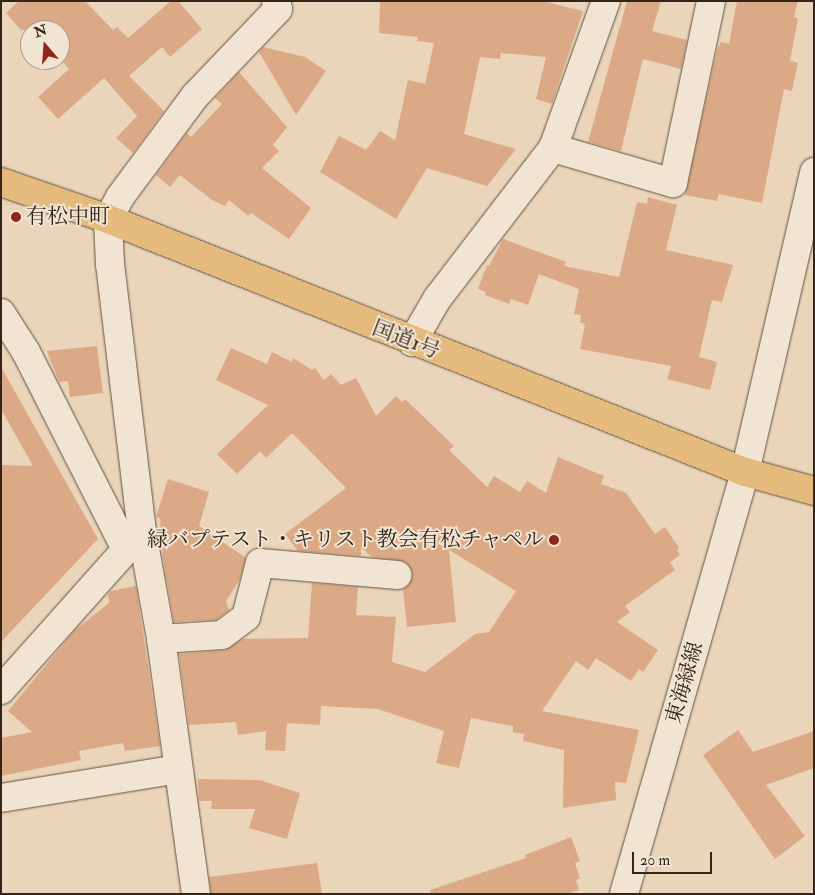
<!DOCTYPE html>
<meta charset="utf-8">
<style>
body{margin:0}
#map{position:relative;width:815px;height:895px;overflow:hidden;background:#ead5ba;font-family:"IM FELL Double Pica","Noto Serif JP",serif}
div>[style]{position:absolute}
.building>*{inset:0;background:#dba986}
.roads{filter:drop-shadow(0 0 1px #615141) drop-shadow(0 0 1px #615141)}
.street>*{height:28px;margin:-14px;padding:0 14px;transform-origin:14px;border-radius:14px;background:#f1e4d2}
.secondary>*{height:28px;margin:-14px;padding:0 14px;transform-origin:14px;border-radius:14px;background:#f1e4d2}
.highway>*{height:28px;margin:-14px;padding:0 14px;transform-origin:14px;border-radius:14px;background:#e5ba7d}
.dots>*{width:14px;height:14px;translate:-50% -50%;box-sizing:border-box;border:2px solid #f1e4d2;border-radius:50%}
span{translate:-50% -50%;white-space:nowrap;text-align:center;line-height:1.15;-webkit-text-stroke:4px #f1e4d2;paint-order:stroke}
.poi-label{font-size:21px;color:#332519}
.left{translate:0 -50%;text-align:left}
.right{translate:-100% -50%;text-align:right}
.street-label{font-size:21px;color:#332519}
.frame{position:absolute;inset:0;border:2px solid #332519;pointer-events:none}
.north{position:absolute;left:20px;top:20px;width:50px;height:50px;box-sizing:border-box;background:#f1e4d2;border:1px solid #a59888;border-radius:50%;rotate:342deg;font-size:14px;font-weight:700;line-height:20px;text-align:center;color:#332519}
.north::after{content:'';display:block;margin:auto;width:18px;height:22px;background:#8f2418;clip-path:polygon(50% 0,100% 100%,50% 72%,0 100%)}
.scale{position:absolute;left:632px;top:852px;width:80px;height:22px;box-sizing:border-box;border:2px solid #332519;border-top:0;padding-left:6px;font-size:15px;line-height:18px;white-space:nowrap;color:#332519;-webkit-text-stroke:4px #f1e4d2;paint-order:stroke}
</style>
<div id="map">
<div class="building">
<div style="clip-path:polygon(19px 1px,85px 1px,113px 30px,117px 27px,128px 38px,171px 1px,178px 1px,202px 29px,170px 57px,162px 47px,129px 76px,164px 111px,133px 153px,116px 138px,137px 116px,104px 78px,58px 119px,38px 97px,69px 69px,60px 59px,60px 30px,21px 30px,6px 13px)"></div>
<div style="clip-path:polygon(380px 1px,542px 1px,583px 11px,552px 104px,536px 99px,546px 57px,501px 53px,500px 59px,480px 57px,464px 134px,516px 149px,487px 186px,427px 168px,396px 219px,320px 172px,339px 136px,366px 150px,380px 131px,395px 140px,408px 80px,425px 84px,434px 43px,417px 41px,418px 37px,379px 33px)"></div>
<div style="clip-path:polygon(627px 1px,661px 1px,652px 31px,687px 40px,681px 69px,643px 59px,621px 151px,588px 142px)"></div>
<div style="clip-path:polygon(737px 1px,798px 1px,794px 17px,798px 18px,790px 61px,798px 63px,792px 91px,784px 89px,762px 203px,719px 194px,717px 201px,685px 195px,717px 50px,721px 42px,729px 44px)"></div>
<div style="clip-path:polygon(263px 47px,305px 57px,326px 71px,296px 115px,259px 52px)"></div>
<div style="clip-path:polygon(239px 72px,287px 127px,273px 145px,279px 151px,262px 168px,311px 208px,289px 239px,251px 213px,248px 216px,229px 200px,225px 206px,212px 200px,180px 175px,170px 187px,156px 175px,187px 133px,191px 137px,222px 104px,215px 98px)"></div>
<div style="clip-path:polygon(648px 197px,677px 205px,666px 250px,733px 265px,722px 302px,712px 300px,699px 357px,717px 362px,710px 390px,667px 379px,671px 366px,580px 349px,585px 324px,580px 322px,581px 315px,574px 314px,579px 289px,539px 274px,528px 305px,511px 299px,509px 304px,485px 295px,486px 292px,478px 289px,487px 265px,489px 266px,503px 239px,566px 262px,564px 266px,619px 277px,637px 202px,647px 204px)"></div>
<div style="clip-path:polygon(97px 346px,103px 393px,70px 397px,68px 381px,59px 382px,47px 351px)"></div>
<div style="clip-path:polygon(231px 348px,267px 364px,272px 352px,292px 362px,293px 358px,312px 370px,315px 368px,324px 380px,331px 374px,341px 385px,356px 378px,376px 416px,396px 396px,402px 402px,405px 399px,454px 446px,449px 450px,487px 487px,494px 476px,520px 492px,527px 481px,546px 493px,558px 457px,604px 476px,601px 484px,626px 493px,655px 534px,665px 527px,679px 548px,677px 550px,680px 555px,670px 562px,675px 570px,625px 606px,630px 612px,617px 622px,658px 650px,643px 672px,639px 669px,631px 681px,596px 658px,588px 670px,576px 661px,542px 711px,639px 730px,626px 783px,615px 782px,616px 800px,563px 808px,564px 750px,523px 741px,524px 734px,513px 732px,513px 726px,471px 718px,459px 768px,436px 763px,444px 731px,378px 709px,321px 706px,320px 725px,287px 723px,285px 751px,265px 750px,266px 731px,238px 735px,236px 722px,189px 725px,179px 654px,224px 650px,243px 639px,308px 638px,312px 583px,358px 587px,356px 615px,396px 617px,392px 662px,425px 672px,475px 634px,489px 632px,516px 591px,449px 550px,456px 622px,407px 627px,403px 589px,413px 576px,406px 562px,372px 557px,361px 547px,361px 556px,298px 551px,285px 534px,346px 488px,292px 433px,266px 458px,260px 451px,237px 474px,217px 454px,268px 405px,216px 380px)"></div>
<div style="clip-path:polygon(1px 367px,98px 539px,1px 642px,1px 465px,33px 466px,1px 409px)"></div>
<div style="clip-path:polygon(168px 479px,209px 492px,199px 526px,246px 558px,240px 579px,226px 601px,229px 610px,216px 620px,174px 622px,163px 559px,160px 518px,156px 517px)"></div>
<div style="clip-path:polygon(136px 586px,160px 746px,125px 751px,123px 743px,79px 751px,81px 760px,1px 776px,1px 738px,32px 732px,8px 711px,74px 631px,109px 603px,108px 594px,111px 591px)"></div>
<div style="clip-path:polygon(738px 730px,753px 752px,814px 731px,814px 768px,766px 785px,805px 836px,775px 859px,703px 755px)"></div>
<div style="clip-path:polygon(198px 779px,259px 780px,300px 793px,287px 839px,249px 828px,255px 809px,211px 809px,212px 801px,199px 801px)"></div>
<div style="clip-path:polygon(571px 837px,580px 861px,575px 863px,580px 878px,576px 880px,579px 890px,567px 894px,431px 894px,430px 890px,526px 858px,525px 855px)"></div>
<div style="clip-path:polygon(317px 863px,322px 894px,211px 894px,209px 877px)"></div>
</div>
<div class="roads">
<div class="street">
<div style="left:553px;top:148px;width:125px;rotate:16.3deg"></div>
<div style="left:673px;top:183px;width:186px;rotate:-78.2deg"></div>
<div style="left:108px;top:219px;width:25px;rotate:-61deg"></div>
<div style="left:120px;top:197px;width:126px;rotate:-53.4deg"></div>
<div style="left:195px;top:96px;width:120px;rotate:-46.3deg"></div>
<div style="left:278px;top:9px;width:8px;rotate:-104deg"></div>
<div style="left:1px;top:313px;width:46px;rotate:57.3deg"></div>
<div style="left:26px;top:352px;width:221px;rotate:63.1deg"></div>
<div style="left:412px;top:342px;width:50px;rotate:-59.8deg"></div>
<div style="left:437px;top:299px;width:190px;rotate:-52.5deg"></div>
<div style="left:553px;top:148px;width:156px;rotate:-70.2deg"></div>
<div style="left:142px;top:532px;width:109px;rotate:79.9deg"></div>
<div style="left:161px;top:639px;width:257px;rotate:82.2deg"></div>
<div style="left:161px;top:639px;width:61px;rotate:-3.8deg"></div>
<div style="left:222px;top:635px;width:30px;rotate:-37deg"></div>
<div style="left:246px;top:617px;width:56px;rotate:-75.5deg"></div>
<div style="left:260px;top:563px;width:138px;rotate:5deg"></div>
<div style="left:1px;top:798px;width:179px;rotate:-9.3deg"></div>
</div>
<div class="secondary">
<div style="left:1px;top:690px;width:212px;rotate:-48.3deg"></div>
<div style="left:142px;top:532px;width:269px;rotate:-96.8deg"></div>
<div style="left:110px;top:265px;width:46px;rotate:-92.5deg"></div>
<div style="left:624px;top:894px;width:439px;rotate:-74deg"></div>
<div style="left:745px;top:472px;width:308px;rotate:-77deg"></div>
</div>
<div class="highway">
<div style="left:1px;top:182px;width:113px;rotate:19.1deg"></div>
<div style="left:108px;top:219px;width:685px;rotate:21.66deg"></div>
<div style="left:745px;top:472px;width:72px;rotate:15.4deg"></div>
</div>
</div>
<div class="dots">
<div style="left:16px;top:217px;background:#8f2418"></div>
<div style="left:554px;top:540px;background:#8f2418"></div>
</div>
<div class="poi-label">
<span class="left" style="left:26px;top:217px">有松中町</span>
<span class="right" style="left:544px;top:540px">緑バプテスト・キリスト教会有松チャペル</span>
</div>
<div class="street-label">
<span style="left:406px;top:340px;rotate:21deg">国道1号</span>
<span style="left:685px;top:683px;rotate:-74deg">東海緑線</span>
</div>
<div class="frame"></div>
<div class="north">N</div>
<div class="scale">20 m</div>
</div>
